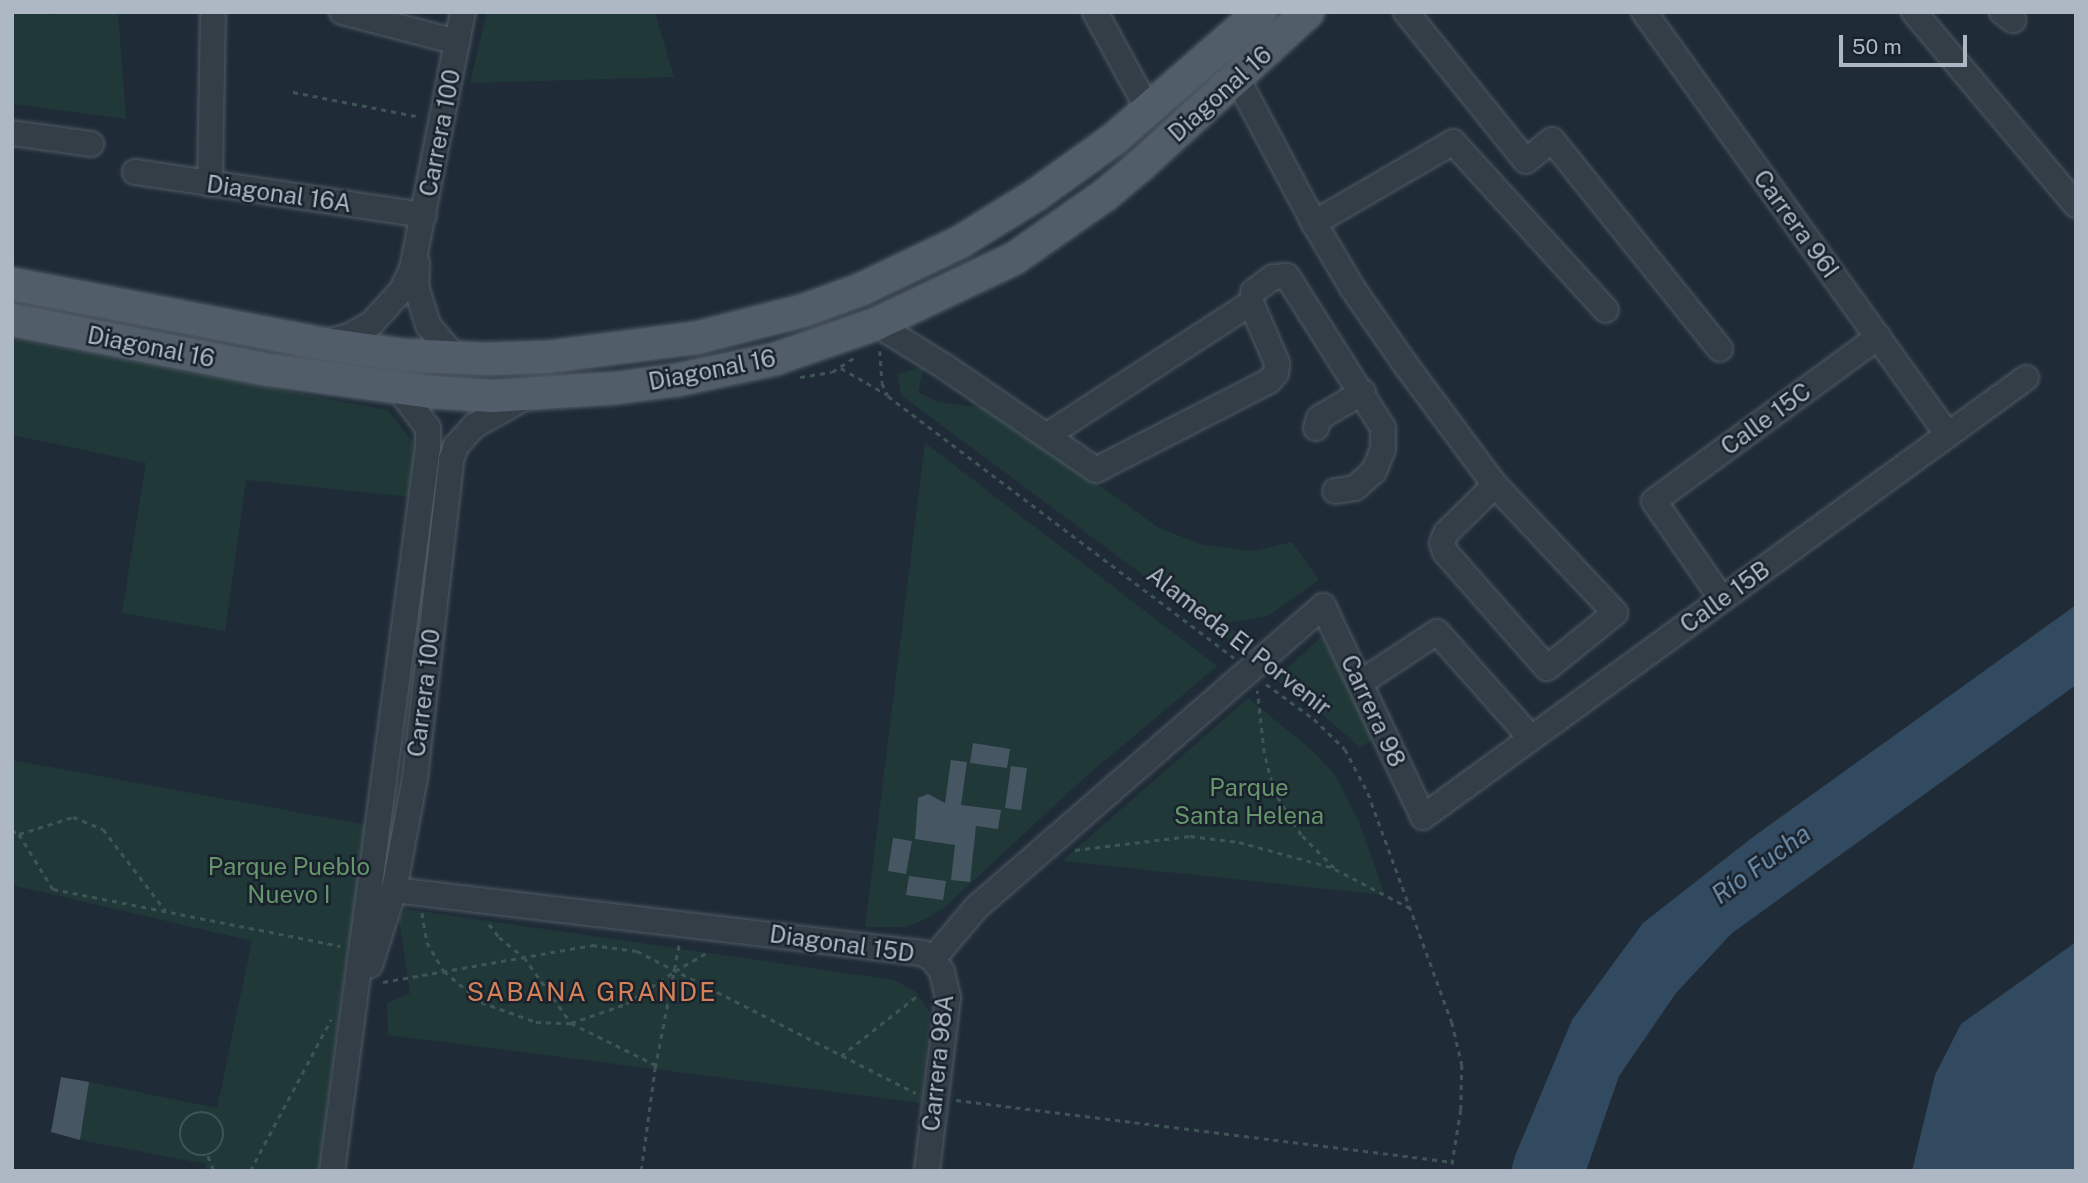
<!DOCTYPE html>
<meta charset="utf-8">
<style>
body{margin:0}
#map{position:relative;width:2088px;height:1183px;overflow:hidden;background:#1f2c37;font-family:"Public Sans",sans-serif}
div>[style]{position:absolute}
.green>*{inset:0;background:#213838}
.water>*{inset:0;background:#324a5f}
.building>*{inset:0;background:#475663}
.path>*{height:2.5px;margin-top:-1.25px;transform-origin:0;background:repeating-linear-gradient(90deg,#3f5455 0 5px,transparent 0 10px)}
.path>.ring{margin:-1.25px;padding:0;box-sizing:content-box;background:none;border:2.5px solid #3f5455;border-radius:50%}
.roads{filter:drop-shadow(0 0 2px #505b65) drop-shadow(0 0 2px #505b65)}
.minor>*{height:24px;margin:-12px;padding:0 12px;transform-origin:12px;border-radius:12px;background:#333e47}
.major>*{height:32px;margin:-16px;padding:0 16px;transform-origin:16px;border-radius:16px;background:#515d68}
span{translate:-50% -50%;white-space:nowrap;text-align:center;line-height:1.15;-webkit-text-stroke:5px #19222c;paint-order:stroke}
.street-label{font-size:24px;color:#adb8c4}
.park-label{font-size:24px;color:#65956a}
.water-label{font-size:26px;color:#6d8da9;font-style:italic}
.neighbourhood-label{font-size:26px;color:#d48159;letter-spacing:2px}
.frame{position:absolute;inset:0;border:14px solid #adb8c4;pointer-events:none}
.scale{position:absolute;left:1839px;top:35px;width:128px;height:32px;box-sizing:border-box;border:4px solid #adb8c4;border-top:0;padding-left:9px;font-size:21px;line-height:24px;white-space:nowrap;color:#adb8c4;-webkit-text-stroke:5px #19222c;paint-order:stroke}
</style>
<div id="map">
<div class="green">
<div style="clip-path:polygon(62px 12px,118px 12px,126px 119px,12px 104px,12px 13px,58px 15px)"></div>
<div style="clip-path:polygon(487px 12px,655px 12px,674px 77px,470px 83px)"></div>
<div style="clip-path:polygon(12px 339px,388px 410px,415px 444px,410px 497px,246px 480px,225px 631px,122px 613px,146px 463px,12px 435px)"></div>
<div style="clip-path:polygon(924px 367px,918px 392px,938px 402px,993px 409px,1159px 528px,1203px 545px,1254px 551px,1292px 542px,1319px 580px,1268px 616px,1225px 623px,1247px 641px,1241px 648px,901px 395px,897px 374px)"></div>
<div style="clip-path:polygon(925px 443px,1217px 666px,1083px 779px,946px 906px,926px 919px,906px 927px,865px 927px)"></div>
<div style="clip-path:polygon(1322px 636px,1374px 739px,1360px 748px,1317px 709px,1276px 679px)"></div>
<div style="clip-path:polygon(1248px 698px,1313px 751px,1335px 775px,1359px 822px,1385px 895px,1062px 861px)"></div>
<div style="clip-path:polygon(12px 760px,367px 825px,340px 1002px,319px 1171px,205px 1171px,206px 1164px,80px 1140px,89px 1082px,217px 1108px,252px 941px,12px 885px)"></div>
<div style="clip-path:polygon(406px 909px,894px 980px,916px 992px,930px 1013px,921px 1103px,388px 1035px,387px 1003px,410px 993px,399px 919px)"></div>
</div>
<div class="water">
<div style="clip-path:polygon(2076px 605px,2076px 685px,1732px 933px,1676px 993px,1619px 1076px,1586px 1171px,1511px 1171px,1515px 1156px,1572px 1020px,1643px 923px,1753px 837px)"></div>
<div style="clip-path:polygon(2076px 942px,2076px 1171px,1912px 1171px,1935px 1075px,1961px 1024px)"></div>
</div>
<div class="building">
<div style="clip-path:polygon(973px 743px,1010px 749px,1007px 768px,970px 763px)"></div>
<div style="clip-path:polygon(951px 760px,967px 762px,961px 805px,1001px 810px,998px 829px,976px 826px,970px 882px,951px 880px,955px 845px,915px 839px,918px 798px,928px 794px,945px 803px)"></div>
<div style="clip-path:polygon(1011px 766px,1027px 768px,1021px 810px,1005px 808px)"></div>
<div style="clip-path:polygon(893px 838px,912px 841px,906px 874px,888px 871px)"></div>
<div style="clip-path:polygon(909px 876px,946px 881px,943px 900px,906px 895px)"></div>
<div style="clip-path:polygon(61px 1077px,89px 1082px,80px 1140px,51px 1132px)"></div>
</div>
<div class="path">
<div style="left:293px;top:92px;width:129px;rotate:11.1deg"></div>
<div style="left:880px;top:351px;width:32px;rotate:86deg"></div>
<div style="left:882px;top:383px;width:14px;rotate:65deg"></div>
<div style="left:888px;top:396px;width:434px;rotate:37.1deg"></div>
<div style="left:841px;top:368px;width:52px;rotate:30deg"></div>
<div style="left:800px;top:377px;width:32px;rotate:-9deg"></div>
<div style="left:832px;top:372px;width:27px;rotate:-33deg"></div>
<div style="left:1266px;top:684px;width:59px;rotate:36.1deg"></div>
<div style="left:1314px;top:719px;width:43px;rotate:44.1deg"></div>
<div style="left:1345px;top:749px;width:50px;rotate:62.4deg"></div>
<div style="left:1368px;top:793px;width:244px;rotate:69.9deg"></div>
<div style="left:1452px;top:1022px;width:44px;rotate:76.9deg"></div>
<div style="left:1462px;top:1065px;width:45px;rotate:91.3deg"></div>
<div style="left:1461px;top:1110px;width:62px;rotate:99.3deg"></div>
<div style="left:12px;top:830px;width:8px;rotate:30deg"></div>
<div style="left:19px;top:834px;width:57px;rotate:-17.5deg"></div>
<div style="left:73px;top:817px;width:32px;rotate:22deg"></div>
<div style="left:103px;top:829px;width:103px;rotate:52.5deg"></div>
<div style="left:19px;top:834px;width:65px;rotate:58.3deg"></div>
<div style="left:53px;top:889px;width:293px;rotate:11.2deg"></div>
<div style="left:1075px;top:850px;width:116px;rotate:-6.9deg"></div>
<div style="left:1190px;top:836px;width:49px;rotate:7deg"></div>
<div style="left:1239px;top:842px;width:98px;rotate:15.3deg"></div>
<div style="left:1334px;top:868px;width:47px;rotate:-135deg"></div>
<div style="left:1301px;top:835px;width:51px;rotate:-122.1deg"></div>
<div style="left:1274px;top:792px;width:40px;rotate:-104.4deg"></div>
<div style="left:1264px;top:753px;width:63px;rotate:-96.3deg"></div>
<div style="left:1335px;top:869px;width:85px;rotate:27.5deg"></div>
<div style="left:422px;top:913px;width:29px;rotate:80deg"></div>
<div style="left:427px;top:942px;width:34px;rotate:60deg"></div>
<div style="left:444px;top:971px;width:48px;rotate:40deg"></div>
<div style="left:481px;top:1002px;width:59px;rotate:20deg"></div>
<div style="left:536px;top:1022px;width:35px;rotate:2deg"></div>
<div style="left:571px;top:1023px;width:58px;rotate:-19.1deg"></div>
<div style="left:626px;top:1004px;width:59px;rotate:-34deg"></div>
<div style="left:675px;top:971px;width:38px;rotate:-30deg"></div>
<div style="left:489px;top:924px;width:16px;rotate:52deg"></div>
<div style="left:499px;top:937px;width:32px;rotate:39deg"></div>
<div style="left:524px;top:957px;width:81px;rotate:54.5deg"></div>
<div style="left:571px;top:1023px;width:95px;rotate:26.3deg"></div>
<div style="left:383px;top:982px;width:212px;rotate:-10deg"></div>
<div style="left:592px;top:945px;width:45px;rotate:7.6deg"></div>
<div style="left:637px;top:951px;width:313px;rotate:27deg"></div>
<div style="left:841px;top:1056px;width:98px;rotate:-38.4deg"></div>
<div style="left:956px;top:1100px;width:501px;rotate:7.11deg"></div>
<div class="ring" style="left:180px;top:1112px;width:41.5px;height:41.5px"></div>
<div style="left:208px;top:1156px;width:16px;rotate:68deg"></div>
<div style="left:250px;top:1171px;width:172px;rotate:-61.9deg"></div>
<div style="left:641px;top:1171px;width:104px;rotate:-82.3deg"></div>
<div style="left:655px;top:1068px;width:126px;rotate:-79deg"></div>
</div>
<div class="roads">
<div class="minor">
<div style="left:342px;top:12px;width:119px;rotate:14.6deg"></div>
<div style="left:1095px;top:12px;width:113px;rotate:61.4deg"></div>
<div style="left:1406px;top:12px;width:191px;rotate:51.2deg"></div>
<div style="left:1526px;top:161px;width:33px;rotate:-39deg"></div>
<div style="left:1552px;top:140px;width:268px;rotate:51.2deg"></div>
<div style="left:1644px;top:12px;width:521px;rotate:54.3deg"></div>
<div style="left:1914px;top:12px;width:252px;rotate:50deg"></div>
<div style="left:2002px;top:12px;width:14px;rotate:36deg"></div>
<div style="left:1237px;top:78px;width:164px;rotate:62deg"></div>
<div style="left:1314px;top:223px;width:77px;rotate:59.4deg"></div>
<div style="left:1353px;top:289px;width:96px;rotate:55.2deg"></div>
<div style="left:1408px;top:368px;width:146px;rotate:53.4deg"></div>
<div style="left:1495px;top:485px;width:175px;rotate:46.8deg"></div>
<div style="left:1615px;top:613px;width:87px;rotate:141deg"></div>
<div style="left:1547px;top:668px;width:154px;rotate:-131.3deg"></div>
<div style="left:1445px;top:552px;width:9px;rotate:-108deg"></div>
<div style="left:1442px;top:543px;width:11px;rotate:-68deg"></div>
<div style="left:1446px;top:533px;width:69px;rotate:-44.4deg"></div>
<div style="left:12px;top:133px;width:80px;rotate:7.9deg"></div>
<div style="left:135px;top:172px;width:292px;rotate:8.5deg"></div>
<div style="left:210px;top:184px;width:172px;rotate:-89deg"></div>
<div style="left:1314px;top:223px;width:161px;rotate:-30.2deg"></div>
<div style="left:1453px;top:142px;width:227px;rotate:47.7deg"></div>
<div style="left:417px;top:263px;width:23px;rotate:92deg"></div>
<div style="left:416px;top:286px;width:41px;rotate:72.9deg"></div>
<div style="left:428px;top:325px;width:43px;rotate:49.7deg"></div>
<div style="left:1253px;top:292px;width:25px;rotate:-37deg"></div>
<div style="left:1273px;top:277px;width:14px;rotate:-4deg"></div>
<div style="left:1287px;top:276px;width:180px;rotate:57.7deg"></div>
<div style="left:1383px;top:428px;width:21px;rotate:90deg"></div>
<div style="left:1383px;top:449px;width:24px;rotate:112deg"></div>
<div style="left:1374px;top:471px;width:25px;rotate:138deg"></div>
<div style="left:1355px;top:488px;width:20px;rotate:171deg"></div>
<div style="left:876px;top:324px;width:80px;rotate:31.7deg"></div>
<div style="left:944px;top:366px;width:184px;rotate:34.4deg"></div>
<div style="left:1096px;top:470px;width:195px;rotate:-27.2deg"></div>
<div style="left:1269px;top:381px;width:11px;rotate:-49deg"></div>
<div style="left:1276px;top:373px;width:10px;rotate:-84deg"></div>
<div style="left:1277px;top:363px;width:65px;rotate:-113.4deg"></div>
<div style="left:1251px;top:303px;width:244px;rotate:147deg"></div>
<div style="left:325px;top:343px;width:27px;rotate:-17deg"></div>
<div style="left:351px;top:335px;width:23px;rotate:-29deg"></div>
<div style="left:371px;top:324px;width:46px;rotate:-47.6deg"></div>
<div style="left:402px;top:290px;width:23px;rotate:-65deg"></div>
<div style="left:412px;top:269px;width:262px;rotate:-78.8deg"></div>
<div style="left:1316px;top:428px;width:10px;rotate:-73deg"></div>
<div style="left:1319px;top:418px;width:51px;rotate:-30.6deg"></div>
<div style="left:1722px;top:599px;width:119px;rotate:-124.8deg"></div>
<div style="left:1654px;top:501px;width:278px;rotate:-36.2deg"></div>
<div style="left:1360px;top:683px;width:92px;rotate:-33.5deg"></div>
<div style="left:1437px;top:632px;width:142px;rotate:48.4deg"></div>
<div style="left:394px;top:890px;width:532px;rotate:6.8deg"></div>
<div style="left:922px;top:953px;width:13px;rotate:29deg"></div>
<div style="left:933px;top:959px;width:16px;rotate:55deg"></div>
<div style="left:942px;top:972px;width:26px;rotate:77deg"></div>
<div style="left:948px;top:997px;width:175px;rotate:96.9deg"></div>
<div style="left:933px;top:959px;width:68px;rotate:-49.8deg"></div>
<div style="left:977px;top:907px;width:459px;rotate:-41deg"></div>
<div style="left:1323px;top:606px;width:233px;rotate:64.6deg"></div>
<div style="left:1423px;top:817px;width:746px;rotate:-36.06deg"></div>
<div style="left:370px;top:965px;width:79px;rotate:-72.3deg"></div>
<div style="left:394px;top:890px;width:114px;rotate:-79.4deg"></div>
<div style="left:415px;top:778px;width:320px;rotate:-83.5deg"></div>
<div style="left:451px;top:460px;width:15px;rotate:-70deg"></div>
<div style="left:456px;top:446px;width:27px;rotate:-48deg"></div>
<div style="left:474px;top:426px;width:62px;rotate:-29.1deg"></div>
<div style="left:332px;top:1171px;width:730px;rotate:-82.45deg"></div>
<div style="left:428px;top:447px;width:19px;rotate:-90deg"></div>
<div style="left:428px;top:428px;width:50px;rotate:-126.9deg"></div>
</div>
<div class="major">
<div style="left:12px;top:284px;width:318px;rotate:10.9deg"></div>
<div style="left:324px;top:344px;width:80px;rotate:7.9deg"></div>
<div style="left:403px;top:355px;width:83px;rotate:2.8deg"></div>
<div style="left:486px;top:359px;width:61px;rotate:-1.9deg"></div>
<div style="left:547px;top:357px;width:150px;rotate:-7.3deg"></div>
<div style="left:696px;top:338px;width:113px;rotate:-14.4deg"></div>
<div style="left:805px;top:310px;width:61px;rotate:-20.2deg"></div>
<div style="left:862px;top:289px;width:109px;rotate:-25.6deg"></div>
<div style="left:960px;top:242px;width:89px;rotate:-31.7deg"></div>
<div style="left:1036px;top:195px;width:96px;rotate:-35.7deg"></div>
<div style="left:1114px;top:139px;width:194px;rotate:-41deg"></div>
<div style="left:12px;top:320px;width:263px;rotate:11deg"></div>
<div style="left:270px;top:370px;width:162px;rotate:7.8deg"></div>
<div style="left:431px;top:392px;width:62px;rotate:3.7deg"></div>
<div style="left:493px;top:396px;width:123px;rotate:-3.7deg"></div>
<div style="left:616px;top:388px;width:62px;rotate:-7.5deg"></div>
<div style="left:677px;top:380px;width:100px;rotate:-12.1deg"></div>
<div style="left:775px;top:359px;width:107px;rotate:-19.1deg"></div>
<div style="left:876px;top:324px;width:154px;rotate:-25.4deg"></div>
<div style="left:1015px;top:258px;width:110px;rotate:-35deg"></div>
<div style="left:1105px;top:195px;width:48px;rotate:-40deg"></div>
<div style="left:1142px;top:164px;width:225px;rotate:-42.5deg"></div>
</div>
</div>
<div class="street-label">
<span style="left:1220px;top:94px;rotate:-42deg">Diagonal 16</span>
<span style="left:440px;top:133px;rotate:-79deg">Carrera 100</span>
<span style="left:279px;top:194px;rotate:8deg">Diagonal 16A</span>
<span style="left:1796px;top:224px;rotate:54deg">Carrera 96I</span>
<span style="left:151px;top:347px;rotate:11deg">Diagonal 16</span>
<span style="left:712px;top:370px;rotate:-11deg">Diagonal 16</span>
<span style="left:1766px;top:419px;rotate:-36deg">Calle 15C</span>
<span style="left:1725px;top:597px;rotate:-36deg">Calle 15B</span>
<span style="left:1239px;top:641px;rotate:38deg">Alameda El Porvenir</span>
<span style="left:424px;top:693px;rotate:-83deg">Carrera 100</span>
<span style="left:1373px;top:711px;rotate:65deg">Carrera 98</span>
<span style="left:842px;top:944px;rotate:8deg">Diagonal 15D</span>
<span style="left:938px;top:1063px;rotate:-84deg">Carrera 98A</span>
</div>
<div class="park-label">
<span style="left:1249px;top:802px">Parque<br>Santa Helena</span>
<span style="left:289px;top:881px">Parque Pueblo<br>Nuevo I</span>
</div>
<div class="water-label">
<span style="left:1761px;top:864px;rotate:-36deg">Río Fucha</span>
</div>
<div class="neighbourhood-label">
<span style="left:592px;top:992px">SABANA GRANDE</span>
</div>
<div class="frame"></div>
<div class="scale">50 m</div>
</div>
